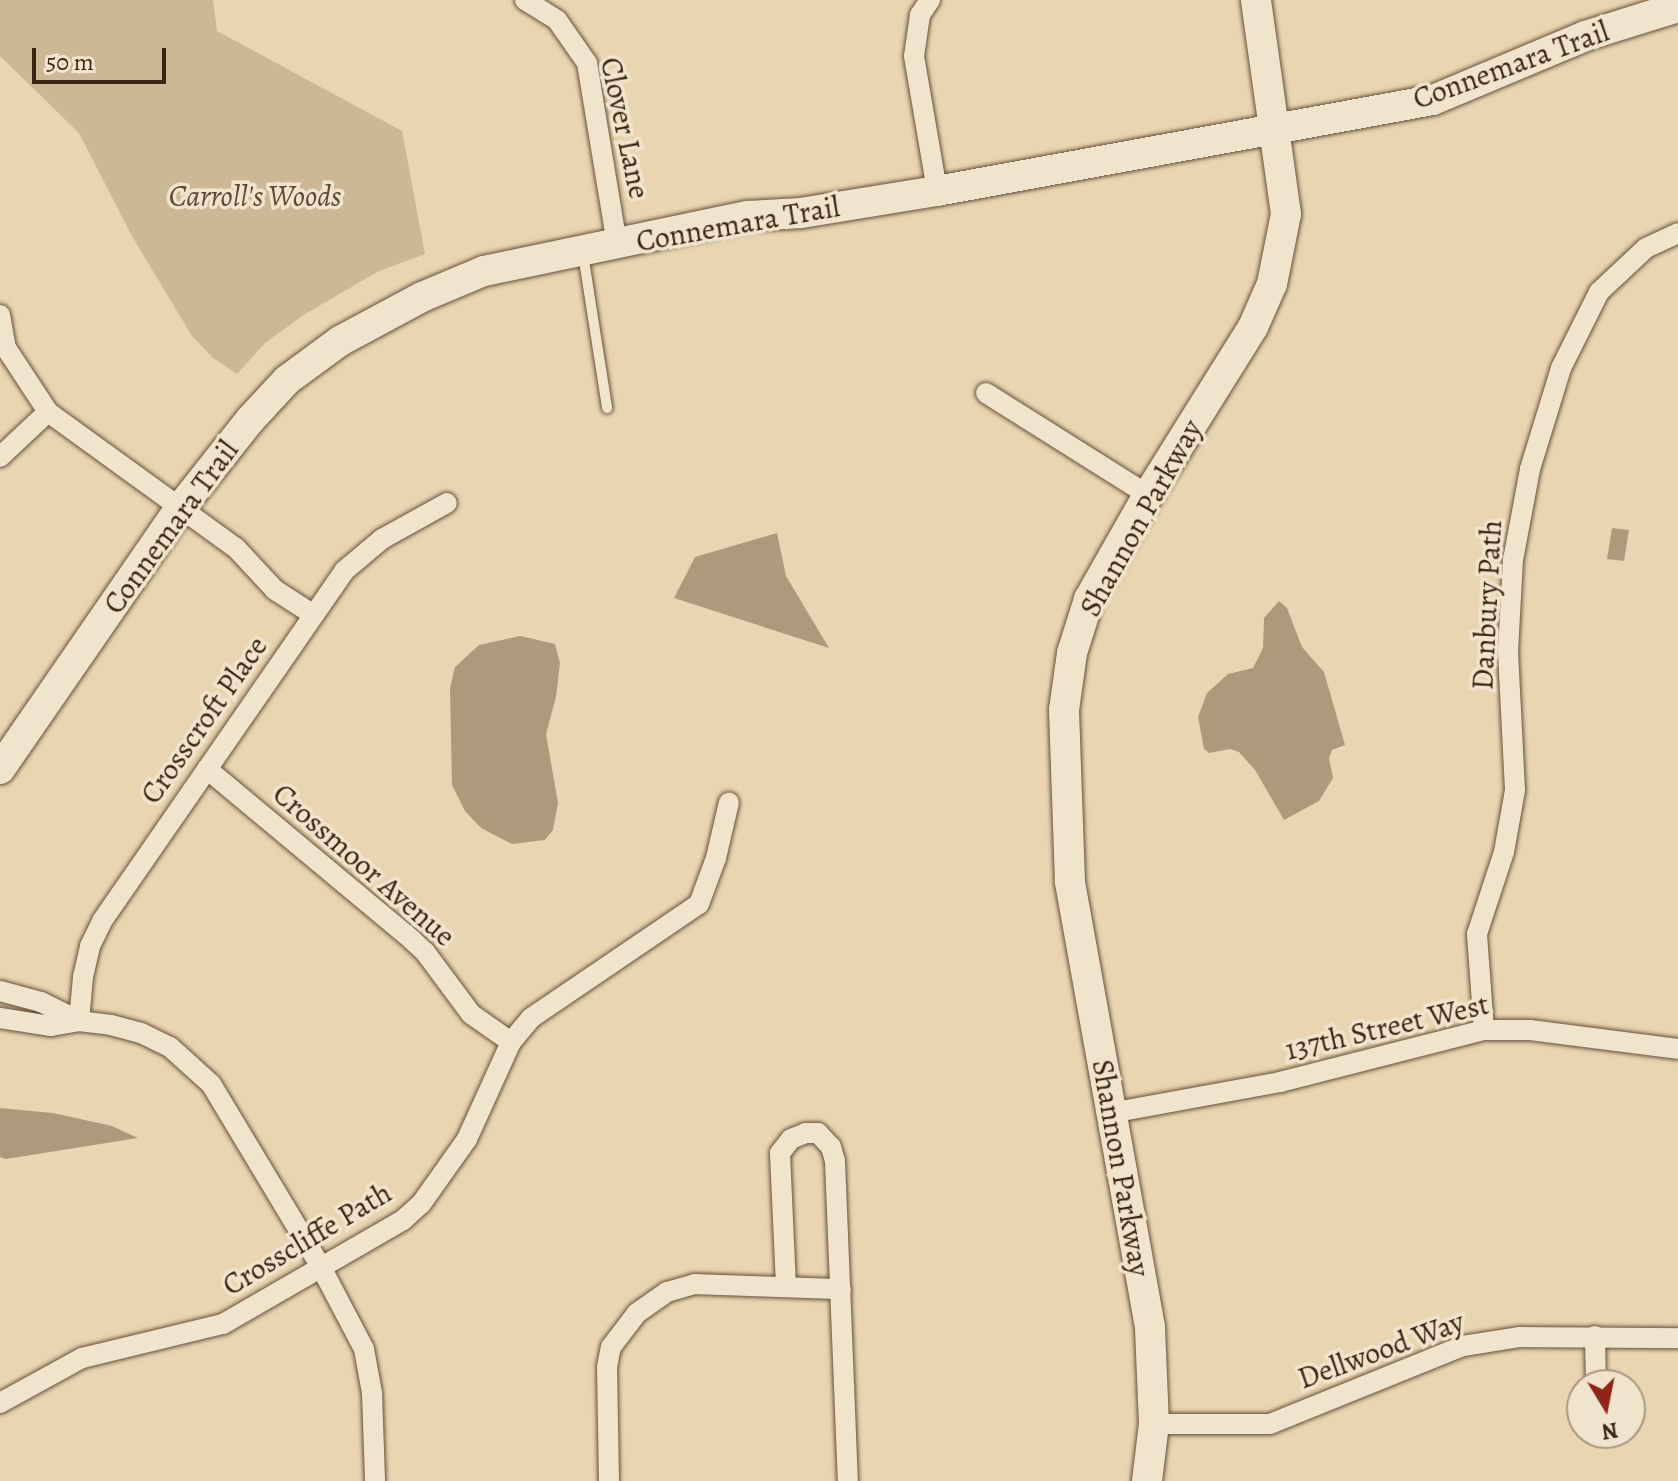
<!DOCTYPE html>
<style>
body{margin:0}
#map{position:relative;width:1678px;height:1481px;overflow:hidden;background:#e9d5b2;font-family:Alegreya,serif}
div>[style]{position:absolute}
.green>*{inset:0;background:#ccb797}
.water>*{inset:0;background:#ae997c}
.roads{filter:drop-shadow(0 0 2px #67503a) drop-shadow(0 0 2px #67503a)}
.lane>*{height:10px;margin:-5px;padding:0 5px;transform-origin:5px;border-radius:5px;background:#f1e4cd}
.street>*{height:20px;margin:-10px;padding:0 10px;transform-origin:10px;border-radius:10px;background:#f1e4cd}
.secondary>*{height:30px;margin:-15px;padding:0 15px;transform-origin:15px;border-radius:15px;background:#f1e4cd}
span{translate:-50% -50%;white-space:nowrap;text-align:center;line-height:1.15;-webkit-text-stroke:7px #f1e4cd;paint-order:stroke}
.street-label{font-size:30px;color:#3c2412}
.park-label{font-size:30px;color:#604933;font-style:italic}
.north{position:absolute;left:1566px;top:1369px;width:80px;height:80px;box-sizing:border-box;background:#f1e4cd;border:2px solid #a99782;border-radius:50%;rotate:170deg;font-size:22px;font-weight:700;line-height:32px;text-align:center;color:#3c2412}
.north::after{content:'';display:block;margin:auto;width:28px;height:36px;background:#8f2418;clip-path:polygon(50% 0,100% 100%,50% 72%,0 100%)}
.scale{position:absolute;left:32px;top:48px;width:134px;height:36px;box-sizing:border-box;border:4px solid #3c2412;border-top:0;padding-left:10px;font-size:24px;line-height:28px;white-space:nowrap;color:#3c2412;-webkit-text-stroke:6px #f1e4cd;paint-order:stroke}
</style>
<div id="map">
<div class="green">
<div style="clip-path:polygon(0 0,213px 0,217px 31px,402px 131px,425px 254px,379px 271px,305px 314px,265px 343px,237px 374px,213px 358px,192px 336px,133px 238px,79px 133px,0 56px)"></div>
</div>
<div class="water">
<div style="clip-path:polygon(1612px 528px,1629px 530px,1624px 561px,1607px 559px)"></div>
<div style="clip-path:polygon(777px 533px,786px 576px,829px 648px,674px 598px,695px 557px)"></div>
<div style="clip-path:polygon(1279px 601px,1287px 608px,1302px 647px,1324px 672px,1345px 745px,1332px 750px,1329px 758px,1333px 778px,1319px 801px,1284px 820px,1255px 770px,1239px 752px,1230px 749px,1209px 753px,1204px 749px,1198px 717px,1207px 693px,1228px 674px,1253px 668px,1263px 648px,1264px 618px)"></div>
<div style="clip-path:polygon(520px 636px,555px 644px,560px 663px,556px 697px,546px 734px,558px 803px,553px 830px,545px 840px,512px 844px,481px 828px,465px 811px,452px 785px,450px 688px,455px 667px,479px 645px)"></div>
<div style="clip-path:polygon(0 1108px,53px 1113px,112px 1126px,138px 1138px,6px 1159px,0 1157px)"></div>
</div>
<div class="roads">
<div class="lane">
<div style="left:583px;top:254px;width:156px;rotate:81.1deg"></div>
</div>
<div class="street">
<div style="left:525px;top:0;width:38px;rotate:32deg"></div>
<div style="left:557px;top:20px;width:52px;rotate:55.1deg"></div>
<div style="left:587px;top:63px;width:184px;rotate:80.6deg"></div>
<div style="left:930px;top:0;width:18px;rotate:124deg"></div>
<div style="left:920px;top:15px;width:41px;rotate:98.3deg"></div>
<div style="left:914px;top:56px;width:137px;rotate:80.3deg"></div>
<div style="left:0;top:315px;width:34px;rotate:80deg"></div>
<div style="left:6px;top:348px;width:77px;rotate:56.7deg"></div>
<div style="left:48px;top:412px;width:232px;rotate:35.9deg"></div>
<div style="left:236px;top:548px;width:57px;rotate:47.1deg"></div>
<div style="left:275px;top:590px;width:46px;rotate:32.7deg"></div>
<div style="left:986px;top:393px;width:191px;rotate:32.2deg"></div>
<div style="left:0;top:457px;width:66px;rotate:-43.2deg"></div>
<div style="left:207px;top:769px;width:267px;rotate:39.8deg"></div>
<div style="left:412px;top:940px;width:18px;rotate:43deg"></div>
<div style="left:425px;top:952px;width:77px;rotate:53.4deg"></div>
<div style="left:471px;top:1014px;width:49px;rotate:35deg"></div>
<div style="left:0;top:991px;width:42px;rotate:15deg"></div>
<div style="left:41px;top:1002px;width:42px;rotate:26.6deg"></div>
<div style="left:0;top:1018px;width:52px;rotate:8.9deg"></div>
<div style="left:51px;top:1026px;width:28px;rotate:-10deg"></div>
<div style="left:79px;top:1021px;width:32px;rotate:7deg"></div>
<div style="left:111px;top:1025px;width:31px;rotate:15deg"></div>
<div style="left:141px;top:1033px;width:32px;rotate:26deg"></div>
<div style="left:170px;top:1047px;width:55px;rotate:42.1deg"></div>
<div style="left:211px;top:1084px;width:216px;rotate:59deg"></div>
<div style="left:322px;top:1269px;width:90px;rotate:62.3deg"></div>
<div style="left:364px;top:1349px;width:45px;rotate:79.7deg"></div>
<div style="left:372px;top:1393px;width:88px;rotate:88deg"></div>
<div style="left:79px;top:1021px;width:44px;rotate:-84.8deg"></div>
<div style="left:83px;top:977px;width:32px;rotate:-77deg"></div>
<div style="left:90px;top:946px;width:28px;rotate:-64deg"></div>
<div style="left:102px;top:921px;width:426px;rotate:-55.3deg"></div>
<div style="left:344px;top:571px;width:50px;rotate:-40.1deg"></div>
<div style="left:382px;top:539px;width:74px;rotate:-29deg"></div>
<div style="left:1484px;top:1030px;width:96px;rotate:-94.2deg"></div>
<div style="left:1477px;top:934px;width:86px;rotate:-71.8deg"></div>
<div style="left:1504px;top:852px;width:63px;rotate:-79.9deg"></div>
<div style="left:1515px;top:790px;width:138px;rotate:-92.9deg"></div>
<div style="left:1508px;top:652px;width:92px;rotate:-86.9deg"></div>
<div style="left:1513px;top:560px;width:93px;rotate:-79.4deg"></div>
<div style="left:1530px;top:469px;width:106px;rotate:-72.9deg"></div>
<div style="left:1561px;top:368px;width:85px;rotate:-63.4deg"></div>
<div style="left:1599px;top:292px;width:64px;rotate:-43.1deg"></div>
<div style="left:1646px;top:248px;width:35px;rotate:-25deg"></div>
<div style="left:1110px;top:1113px;width:173px;rotate:-10.3deg"></div>
<div style="left:1280px;top:1082px;width:211px;rotate:-14.3deg"></div>
<div style="left:1484px;top:1030px;width:46px"></div>
<div style="left:1530px;top:1030px;width:149px;rotate:7.3deg"></div>
<div style="left:786px;top:1286px;width:133px;rotate:-92.6deg"></div>
<div style="left:780px;top:1153px;width:18px;rotate:-52deg"></div>
<div style="left:791px;top:1139px;width:16px;rotate:-22deg"></div>
<div style="left:806px;top:1133px;width:12px"></div>
<div style="left:818px;top:1133px;width:19px;rotate:47deg"></div>
<div style="left:831px;top:1147px;width:15px;rotate:74deg"></div>
<div style="left:835px;top:1161px;width:320px;rotate:87.7deg"></div>
<div style="left:1595px;top:1336px;width:49px;rotate:88.8deg"></div>
<div style="left:0;top:1403px;width:94px;rotate:-28.8deg"></div>
<div style="left:82px;top:1358px;width:145px;rotate:-13.6deg"></div>
<div style="left:223px;top:1324px;width:208px;rotate:-30deg"></div>
<div style="left:403px;top:1220px;width:24px;rotate:-42deg"></div>
<div style="left:421px;top:1204px;width:80px;rotate:-54.7deg"></div>
<div style="left:467px;top:1139px;width:107px;rotate:-65.6deg"></div>
<div style="left:511px;top:1042px;width:31px;rotate:-50deg"></div>
<div style="left:531px;top:1018px;width:203px;rotate:-34.2deg"></div>
<div style="left:699px;top:904px;width:49px;rotate:-69.7deg"></div>
<div style="left:716px;top:858px;width:57px;rotate:-76.9deg"></div>
<div style="left:1154px;top:1424px;width:116px"></div>
<div style="left:1270px;top:1424px;width:208px;rotate:-22deg"></div>
<div style="left:1463px;top:1346px;width:58px;rotate:-9deg"></div>
<div style="left:1520px;top:1337px;width:158px;rotate:0.4deg"></div>
<div style="left:609px;top:1481px;width:114px;rotate:-91deg"></div>
<div style="left:607px;top:1367px;width:20px;rotate:-79deg"></div>
<div style="left:611px;top:1347px;width:43px;rotate:-52.6deg"></div>
<div style="left:637px;top:1313px;width:37px;rotate:-35deg"></div>
<div style="left:667px;top:1292px;width:29px;rotate:-16deg"></div>
<div style="left:695px;top:1284px;width:146px;rotate:2deg"></div>
</div>
<div class="secondary">
<div style="left:0;top:769px;width:318px;rotate:-55.4deg"></div>
<div style="left:181px;top:507px;width:111px;rotate:-51.6deg"></div>
<div style="left:250px;top:420px;width:54px;rotate:-47.2deg"></div>
<div style="left:287px;top:380px;width:66px;rotate:-36.3deg"></div>
<div style="left:340px;top:341px;width:93px;rotate:-28.2deg"></div>
<div style="left:422px;top:297px;width:67px;rotate:-22.8deg"></div>
<div style="left:484px;top:271px;width:270px;rotate:-11.8deg"></div>
<div style="left:748px;top:216px;width:53px;rotate:-3.2deg"></div>
<div style="left:801px;top:213px;width:138px;rotate:-9.2deg"></div>
<div style="left:937px;top:191px;width:504px;rotate:-10.4deg"></div>
<div style="left:1433px;top:100px;width:165px;rotate:-22.8deg"></div>
<div style="left:1585px;top:36px;width:97px;rotate:-17.3deg"></div>
<div style="left:1147px;top:1481px;width:57px;rotate:-83deg"></div>
<div style="left:1154px;top:1424px;width:97px;rotate:-92.4deg"></div>
<div style="left:1150px;top:1327px;width:452px;rotate:-100.2deg"></div>
<div style="left:1070px;top:882px;width:172px;rotate:-92deg"></div>
<div style="left:1064px;top:710px;width:58px;rotate:-82deg"></div>
<div style="left:1072px;top:653px;width:57px;rotate:-72.5deg"></div>
<div style="left:1089px;top:599px;width:120px;rotate:-60.4deg"></div>
<div style="left:1148px;top:495px;width:198px;rotate:-58deg"></div>
<div style="left:1253px;top:327px;width:47px;rotate:-66.2deg"></div>
<div style="left:1272px;top:284px;width:71px;rotate:-78.7deg"></div>
<div style="left:1286px;top:214px;width:216px;rotate:-98deg"></div>
</div>
</div>
<div class="street-label">
<span style="left:1511px;top:65px;rotate:-20deg">Connemara Trail</span>
<span style="left:625px;top:128px;rotate:78deg">Clover Lane</span>
<span style="left:738px;top:224px;rotate:-10deg">Connemara Trail</span>
<span style="left:1141px;top:518px;rotate:-61deg">Shannon Parkway</span>
<span style="left:171px;top:527px;rotate:-54deg">Connemara Trail</span>
<span style="left:1487px;top:605px;rotate:-87deg">Danbury Path</span>
<span style="left:204px;top:720px;rotate:-55deg">Crosscroft Place</span>
<span style="left:364px;top:865px;rotate:41deg">Crossmoor Avenue</span>
<span style="left:1387px;top:1027px;rotate:-13deg">137th Street West</span>
<span style="left:1121px;top:1168px;rotate:80deg">Shannon Parkway</span>
<span style="left:307px;top:1239px;rotate:-31deg">Crosscliffe Path</span>
<span style="left:1381px;top:1350px;rotate:-20deg">Dellwood Way</span>
</div>
<div class="park-label">
<span style="left:255px;top:196px">Carroll's Woods</span>
</div>
<div class="north">N</div>
<div class="scale">50 m</div>
</div>
